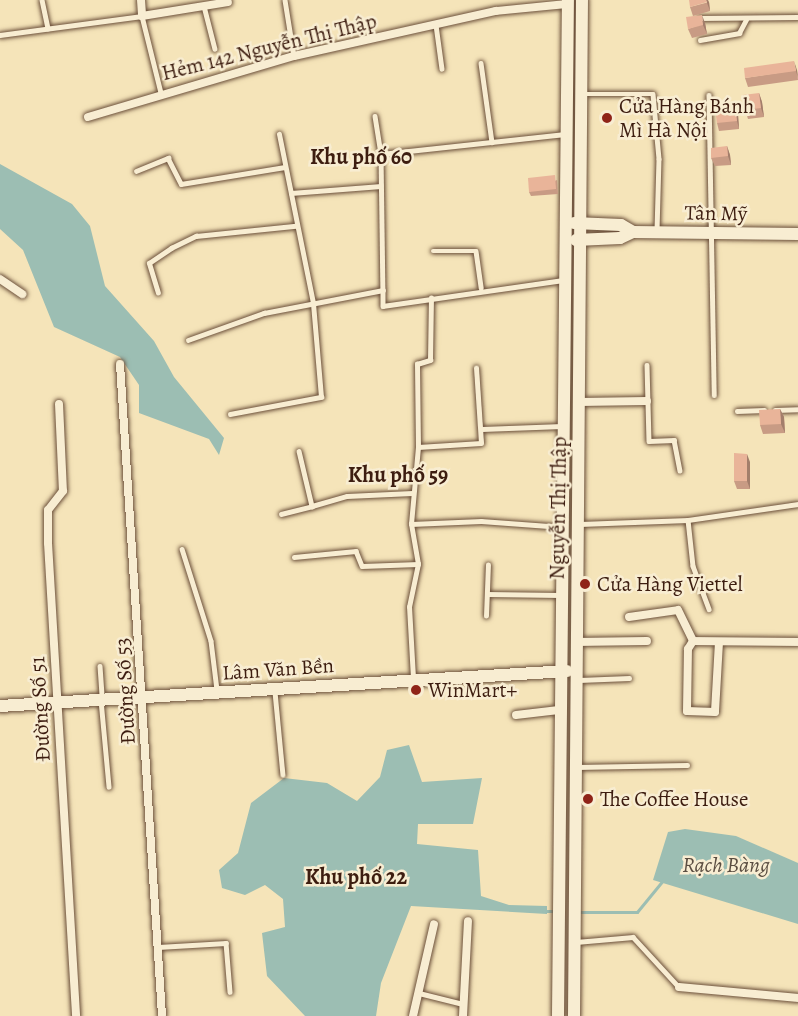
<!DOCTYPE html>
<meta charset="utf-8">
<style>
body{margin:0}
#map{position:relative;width:798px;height:1016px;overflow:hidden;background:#f5e4b9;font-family:Alegreya,serif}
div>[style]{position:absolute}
.water>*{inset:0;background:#9cbeb3}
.stream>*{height:3px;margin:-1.5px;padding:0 1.5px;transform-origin:1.5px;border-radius:1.5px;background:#9cbeb3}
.roads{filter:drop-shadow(0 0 2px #6b4f3a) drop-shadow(0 0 2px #6b4f3a)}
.lane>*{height:4.5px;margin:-2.25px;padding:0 2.25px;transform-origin:2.25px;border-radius:2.25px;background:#f8edd2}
.street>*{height:8px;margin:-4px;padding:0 4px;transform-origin:4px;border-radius:4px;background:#f8edd2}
.secondary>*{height:12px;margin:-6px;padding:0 6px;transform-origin:6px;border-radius:6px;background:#f8edd2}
.wall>*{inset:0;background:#c89b84}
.shaded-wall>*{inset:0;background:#a37e6b}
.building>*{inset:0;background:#e9b499}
.dots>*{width:16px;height:16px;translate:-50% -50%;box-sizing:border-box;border:3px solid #f8edd2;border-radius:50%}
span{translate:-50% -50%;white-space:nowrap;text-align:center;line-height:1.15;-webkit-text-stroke:5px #f8edd2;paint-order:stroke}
.street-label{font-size:21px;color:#3d1d10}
.poi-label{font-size:21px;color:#3d1d10}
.left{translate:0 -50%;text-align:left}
.neighbourhood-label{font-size:22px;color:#3d1d10;font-weight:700}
.water-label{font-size:22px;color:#5a4d41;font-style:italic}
</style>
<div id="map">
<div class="water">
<div style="clip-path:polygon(0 164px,72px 204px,90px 226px,105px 286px,154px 341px,174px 377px,224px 438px,219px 455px,209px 439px,139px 413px,139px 385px,120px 357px,54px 327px,23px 250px,0 229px)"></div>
<div style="clip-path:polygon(409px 745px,422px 782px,482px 778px,473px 824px,418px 824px,417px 844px,478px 850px,481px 896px,509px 905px,547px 906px,547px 914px,411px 906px,381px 983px,376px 1016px,305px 1016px,267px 976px,262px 933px,285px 927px,283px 899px,265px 885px,245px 895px,222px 888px,219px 870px,238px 853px,251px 803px,284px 778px,327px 783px,357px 801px,380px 777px,387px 750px)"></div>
<div style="clip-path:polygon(685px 829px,736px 836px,798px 863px,798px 924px,653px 880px,668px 832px)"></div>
</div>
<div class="stream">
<div style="left:543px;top:911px;width:14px"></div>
<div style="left:579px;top:912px;width:58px"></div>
<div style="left:637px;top:912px;width:43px;rotate:-50.7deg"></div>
</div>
<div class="roads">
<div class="lane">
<div style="left:42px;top:0;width:29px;rotate:78deg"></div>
<div style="left:285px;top:0;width:57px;rotate:80.9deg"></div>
<div style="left:204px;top:6px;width:44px;rotate:75.7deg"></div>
<div style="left:699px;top:18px;width:99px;rotate:-0.6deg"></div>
<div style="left:436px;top:25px;width:44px;rotate:82.2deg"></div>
<div style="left:0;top:35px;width:143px;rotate:-7.6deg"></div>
<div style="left:142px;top:16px;width:79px;rotate:76.1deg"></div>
<div style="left:700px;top:40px;width:40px;rotate:-10deg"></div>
<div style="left:739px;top:33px;width:15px;rotate:-62deg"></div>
<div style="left:481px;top:63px;width:80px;rotate:82.1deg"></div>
<div style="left:584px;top:94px;width:69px"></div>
<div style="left:653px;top:94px;width:65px;rotate:84.7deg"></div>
<div style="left:659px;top:159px;width:71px;rotate:91.6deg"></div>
<div style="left:709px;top:95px;width:300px;rotate:89deg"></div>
<div style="left:375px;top:116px;width:38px;rotate:81deg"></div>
<div style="left:381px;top:154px;width:136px;rotate:89.2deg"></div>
<div style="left:381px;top:154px;width:185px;rotate:-6.2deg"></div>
<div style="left:136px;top:171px;width:35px;rotate:-22deg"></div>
<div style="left:168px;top:158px;width:29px;rotate:63deg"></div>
<div style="left:181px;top:184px;width:105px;rotate:-9.3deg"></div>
<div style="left:291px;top:193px;width:90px;rotate:-4.4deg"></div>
<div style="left:433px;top:251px;width:43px"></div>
<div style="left:476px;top:251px;width:37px;rotate:82deg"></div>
<div style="left:158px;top:293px;width:31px;rotate:-107deg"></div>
<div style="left:149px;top:263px;width:27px;rotate:-34deg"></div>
<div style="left:171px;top:248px;width:28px;rotate:-26deg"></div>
<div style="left:196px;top:236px;width:100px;rotate:-5.8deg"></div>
<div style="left:188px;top:340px;width:81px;rotate:-19.6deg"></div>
<div style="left:264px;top:313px;width:121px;rotate:-10.9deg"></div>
<div style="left:383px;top:290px;width:16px;rotate:90deg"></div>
<div style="left:383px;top:306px;width:183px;rotate:-8.2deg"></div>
<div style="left:647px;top:365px;width:76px;rotate:88.5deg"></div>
<div style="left:649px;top:441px;width:25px;rotate:-2deg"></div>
<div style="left:674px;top:440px;width:31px;rotate:79deg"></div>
<div style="left:775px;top:410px;width:23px;rotate:-2deg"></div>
<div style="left:737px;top:411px;width:27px;rotate:-2deg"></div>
<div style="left:230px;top:414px;width:93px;rotate:-10.6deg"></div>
<div style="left:321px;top:397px;width:94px;rotate:-94.9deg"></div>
<div style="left:313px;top:303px;width:172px;rotate:-101.4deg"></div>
<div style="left:482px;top:429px;width:80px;rotate:-2.1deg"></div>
<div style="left:418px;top:447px;width:63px;rotate:-3.6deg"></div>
<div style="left:481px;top:443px;width:75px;rotate:-93.8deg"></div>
<div style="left:299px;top:451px;width:57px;rotate:76.7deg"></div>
<div style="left:312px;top:506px;width:36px;rotate:-16deg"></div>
<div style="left:347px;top:496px;width:65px;rotate:-2.6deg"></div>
<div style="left:281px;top:514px;width:32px;rotate:-14deg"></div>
<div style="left:688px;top:520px;width:46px;rotate:83.8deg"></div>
<div style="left:693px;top:566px;width:46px;rotate:69.6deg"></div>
<div style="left:411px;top:524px;width:70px;rotate:-2.5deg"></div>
<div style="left:481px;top:521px;width:81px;rotate:4.2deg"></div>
<div style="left:580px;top:524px;width:108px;rotate:-2.1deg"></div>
<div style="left:688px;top:520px;width:111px;rotate:-8.3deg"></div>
<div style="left:182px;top:549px;width:96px;rotate:72.5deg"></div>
<div style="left:211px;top:641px;width:49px;rotate:83deg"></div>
<div style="left:294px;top:557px;width:62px;rotate:-5.5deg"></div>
<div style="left:356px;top:551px;width:16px;rotate:68deg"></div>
<div style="left:362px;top:566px;width:56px;rotate:-2deg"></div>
<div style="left:487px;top:594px;width:73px;rotate:0.8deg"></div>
<div style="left:486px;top:616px;width:51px;rotate:-87.8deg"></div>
<div style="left:100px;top:666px;width:31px;rotate:86deg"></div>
<div style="left:413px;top:678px;width:71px;rotate:-93.2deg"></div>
<div style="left:409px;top:607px;width:44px;rotate:-78.2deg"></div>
<div style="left:418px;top:564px;width:41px;rotate:-99.9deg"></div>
<div style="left:411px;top:524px;width:77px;rotate:-84.8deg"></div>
<div style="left:418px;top:447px;width:83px;rotate:-90.7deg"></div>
<div style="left:417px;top:364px;width:14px;rotate:-17deg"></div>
<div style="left:430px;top:360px;width:62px;rotate:-89.1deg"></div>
<div style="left:579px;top:680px;width:50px;rotate:-2.3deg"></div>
<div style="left:275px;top:692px;width:83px;rotate:84.5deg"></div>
<div style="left:101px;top:700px;width:87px;rotate:84.7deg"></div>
<div style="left:576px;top:767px;width:111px;rotate:-1deg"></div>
<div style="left:576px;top:942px;width:57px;rotate:-5deg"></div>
<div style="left:633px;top:937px;width:68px;rotate:47.4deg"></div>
<div style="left:158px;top:947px;width:68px;rotate:-3.4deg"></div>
<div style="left:226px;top:943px;width:49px;rotate:85.3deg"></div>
<div style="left:419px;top:993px;width:45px;rotate:14deg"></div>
</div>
<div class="street">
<div style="left:141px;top:0;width:16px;rotate:86deg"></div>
<div style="left:142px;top:16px;width:87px;rotate:-9.2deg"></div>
<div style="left:88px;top:117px;width:215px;rotate:-16.5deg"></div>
<div style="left:294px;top:56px;width:207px;rotate:-12.6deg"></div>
<div style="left:496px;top:11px;width:72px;rotate:-5.6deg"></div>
<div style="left:0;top:279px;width:27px;rotate:34deg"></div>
<div style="left:120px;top:364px;width:653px;rotate:86.31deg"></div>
<div style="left:579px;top:402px;width:68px;rotate:-0.8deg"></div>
<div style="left:59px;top:404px;width:87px;rotate:87.4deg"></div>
<div style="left:63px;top:491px;width:24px;rotate:128deg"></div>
<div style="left:48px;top:510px;width:33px;rotate:90deg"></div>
<div style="left:48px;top:543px;width:474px;rotate:86.6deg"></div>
<div style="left:629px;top:617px;width:49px;rotate:-8.1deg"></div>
<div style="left:678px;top:610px;width:34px;rotate:64deg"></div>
<div style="left:575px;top:642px;width:72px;rotate:-0.8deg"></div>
<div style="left:719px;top:642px;width:70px;rotate:93.3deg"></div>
<div style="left:715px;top:712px;width:28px;rotate:-178deg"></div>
<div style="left:687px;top:711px;width:62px;rotate:-89.1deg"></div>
<div style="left:688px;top:649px;width:9px;rotate:-58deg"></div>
<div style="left:693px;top:641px;width:105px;rotate:0.5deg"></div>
<div style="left:516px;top:715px;width:43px;rotate:-6.6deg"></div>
<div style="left:679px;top:987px;width:120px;rotate:5.3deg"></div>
<div style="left:413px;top:1016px;width:94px;rotate:-77.1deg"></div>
<div style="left:463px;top:1016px;width:95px;rotate:-87deg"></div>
</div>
<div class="secondary">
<div style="left:574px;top:223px;width:47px;rotate:2.4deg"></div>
<div style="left:621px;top:225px;width:14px;rotate:30deg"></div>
<div style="left:576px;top:240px;width:44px;rotate:-2.6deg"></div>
<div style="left:620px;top:238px;width:14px;rotate:-25deg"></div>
<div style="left:633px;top:232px;width:165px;rotate:0.7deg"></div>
<div style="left:0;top:706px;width:568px;rotate:-3.53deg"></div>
<div style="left:558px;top:1016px;width:1016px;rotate:-89.44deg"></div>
<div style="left:574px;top:1016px;width:1016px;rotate:-89.55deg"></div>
</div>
</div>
<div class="wall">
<div style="clip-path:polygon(709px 2px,710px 11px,693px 16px,690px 7px)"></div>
<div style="clip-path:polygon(705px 23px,707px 34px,692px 38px,688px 29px)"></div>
<div style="clip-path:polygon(797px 70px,798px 80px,748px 87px,745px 78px)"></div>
<div style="clip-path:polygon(759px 93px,762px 102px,764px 117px,748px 119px,745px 110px)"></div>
<div style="clip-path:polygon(735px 106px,738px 114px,739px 129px,719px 131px,717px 123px)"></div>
<div style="clip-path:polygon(727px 146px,730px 155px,731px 165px,715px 166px,711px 158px)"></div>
<div style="clip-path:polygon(557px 180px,558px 194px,531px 196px,529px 192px)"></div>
<div style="clip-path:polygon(780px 409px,784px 417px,785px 433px,763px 434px,760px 425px)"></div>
<div style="clip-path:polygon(750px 462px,750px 489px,737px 489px,734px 481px)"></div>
</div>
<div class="shaded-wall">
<div style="clip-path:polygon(706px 0,708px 0,709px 2px,710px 11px)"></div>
<div style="clip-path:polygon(702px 15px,705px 23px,707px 34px,703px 25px)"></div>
<div style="clip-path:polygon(794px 61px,797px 70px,798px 78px,796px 71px)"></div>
<div style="clip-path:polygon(759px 93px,762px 102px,764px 117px,761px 108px)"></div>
<div style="clip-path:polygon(735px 106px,738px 114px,739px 129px,737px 121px)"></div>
<div style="clip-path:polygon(727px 146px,730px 155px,731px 165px,728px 156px)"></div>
<div style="clip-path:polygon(780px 409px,784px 417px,785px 433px,781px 424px)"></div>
<div style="clip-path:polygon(747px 454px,750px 462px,750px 489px,747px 481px)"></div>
</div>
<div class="building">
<div style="clip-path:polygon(689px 0,706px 0,707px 2px,690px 7px)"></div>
<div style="clip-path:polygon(702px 15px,703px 25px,688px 29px,686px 17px)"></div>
<div style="clip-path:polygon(794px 61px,796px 71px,745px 78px,744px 68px)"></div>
<div style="clip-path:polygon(759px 93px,761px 108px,745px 110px,743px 95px)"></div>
<div style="clip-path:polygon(735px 106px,737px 121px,717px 123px,715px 109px)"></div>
<div style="clip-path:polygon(727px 146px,728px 156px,711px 158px,711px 148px)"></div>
<div style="clip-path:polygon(555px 175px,556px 189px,529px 192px,528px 178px)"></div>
<div style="clip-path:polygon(780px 409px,781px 424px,760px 425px,759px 410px)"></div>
<div style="clip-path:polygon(734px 453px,747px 454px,747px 481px,734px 481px)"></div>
</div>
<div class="dots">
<div style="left:607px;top:118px;background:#8f2418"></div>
<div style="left:585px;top:584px;background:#8f2418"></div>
<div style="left:416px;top:690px;background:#8f2418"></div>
<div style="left:588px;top:799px;background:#8f2418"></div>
</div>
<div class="street-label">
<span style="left:269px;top:47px;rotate:-14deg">Hẻm 142 Nguyễn Thị Thập</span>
<span style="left:716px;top:213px;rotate:1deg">Tân Mỹ</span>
<span style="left:558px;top:508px;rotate:-89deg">Nguyễn Thị Thập</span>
<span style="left:278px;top:669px;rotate:-4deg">Lâm Văn Bền</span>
<span style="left:125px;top:691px;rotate:-93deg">Đường Số 53</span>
<span style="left:40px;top:709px;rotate:-93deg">Đường Số 51</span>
</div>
<div class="poi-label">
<span class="left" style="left:619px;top:118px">Cửa Hàng Bánh<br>Mì Hà Nội</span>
<span class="left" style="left:597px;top:584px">Cửa Hàng Viettel</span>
<span class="left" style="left:428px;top:690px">WinMart+</span>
<span class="left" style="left:600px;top:799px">The Coffee House</span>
</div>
<div class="neighbourhood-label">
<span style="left:361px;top:158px">Khu phố 60</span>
<span style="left:398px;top:476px">Khu phố 59</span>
<span style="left:356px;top:878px">Khu phố 22</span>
</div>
<div class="water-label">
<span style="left:726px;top:866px">Rạch Bàng</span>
</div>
</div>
